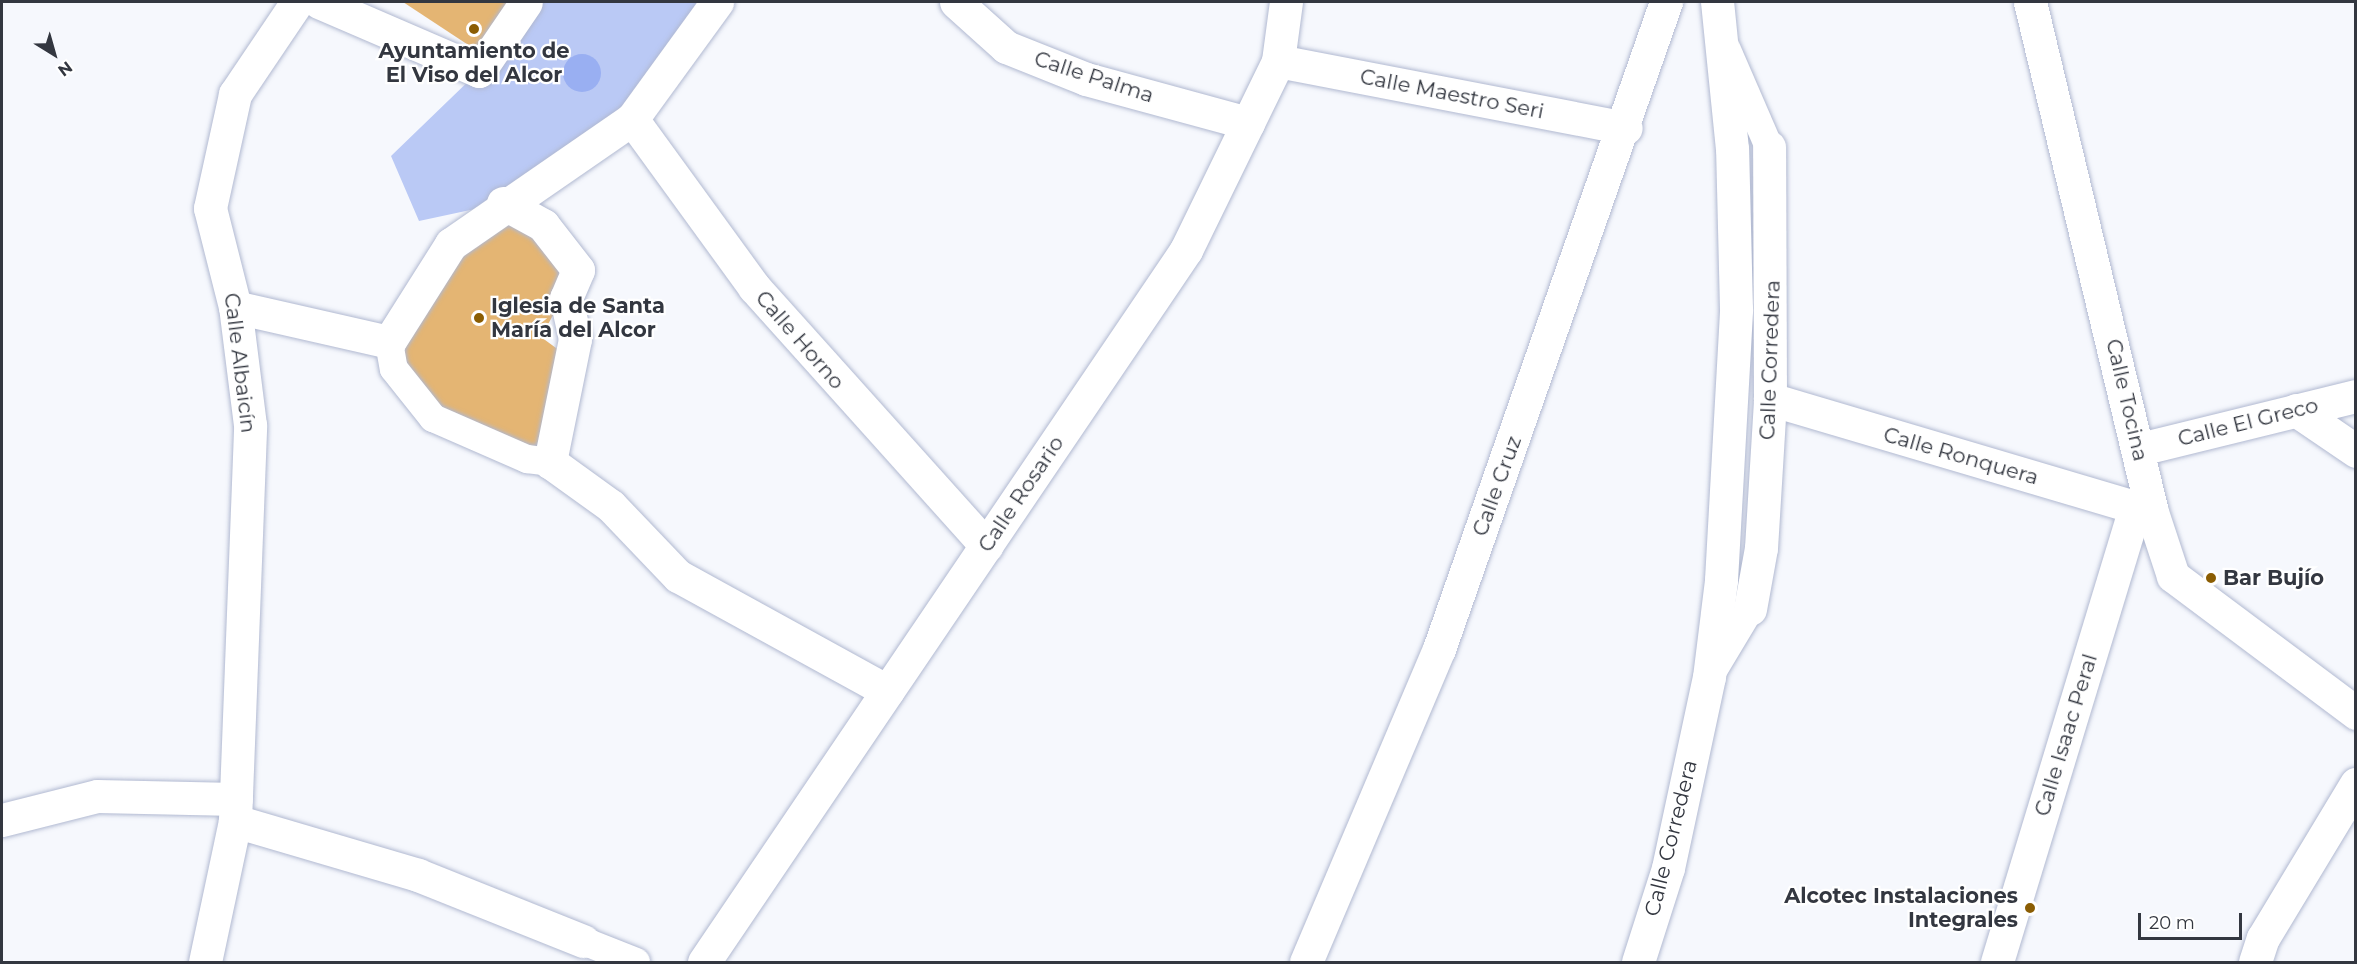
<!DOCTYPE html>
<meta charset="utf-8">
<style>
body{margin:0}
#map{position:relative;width:2357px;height:964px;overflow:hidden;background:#f6f8fd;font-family:Montserrat,sans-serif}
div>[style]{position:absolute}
.green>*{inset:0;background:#bac9f5}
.water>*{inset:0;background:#99aff2}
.round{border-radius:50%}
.building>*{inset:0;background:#e4b573}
.roads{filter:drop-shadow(0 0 2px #b1b9d1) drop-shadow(0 0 2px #b1b9d1)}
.pedestrian>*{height:28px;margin:-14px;padding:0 14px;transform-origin:14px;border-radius:14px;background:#fff}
.minor>*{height:33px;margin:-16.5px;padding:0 16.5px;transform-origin:16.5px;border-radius:16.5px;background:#fff}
.tertiary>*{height:33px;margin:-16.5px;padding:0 16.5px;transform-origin:16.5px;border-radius:16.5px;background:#fff}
.dots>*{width:16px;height:16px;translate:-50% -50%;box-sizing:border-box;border:3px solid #fff;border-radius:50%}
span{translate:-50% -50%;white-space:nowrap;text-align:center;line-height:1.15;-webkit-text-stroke:4.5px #fff;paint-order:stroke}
.poi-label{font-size:21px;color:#333740;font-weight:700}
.left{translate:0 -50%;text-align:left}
.right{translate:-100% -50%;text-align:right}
.street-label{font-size:21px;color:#333740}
.frame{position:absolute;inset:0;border:3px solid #333740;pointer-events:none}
.north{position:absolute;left:24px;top:24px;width:60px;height:60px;-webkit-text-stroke:4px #fff;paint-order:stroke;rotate:143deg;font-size:16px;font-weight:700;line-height:24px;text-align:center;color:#333740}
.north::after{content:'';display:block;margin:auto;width:21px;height:27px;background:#333740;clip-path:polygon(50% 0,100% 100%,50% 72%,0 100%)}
.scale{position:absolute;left:2138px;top:913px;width:104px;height:27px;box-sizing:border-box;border:3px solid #333740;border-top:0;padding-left:8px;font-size:18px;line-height:21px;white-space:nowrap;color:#333740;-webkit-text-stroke:4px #fff;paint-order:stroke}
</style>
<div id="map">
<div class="green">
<div style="clip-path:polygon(526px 2px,715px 2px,632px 119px,503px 203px,419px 221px,391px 156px,479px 71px)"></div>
</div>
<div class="water">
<div class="round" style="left:563px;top:54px;width:38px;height:38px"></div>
</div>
<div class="building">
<div style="clip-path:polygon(403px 2px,522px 2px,485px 56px)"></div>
<div style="clip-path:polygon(503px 203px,578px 270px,541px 337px,571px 359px,550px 462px,433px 418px,389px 342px)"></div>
</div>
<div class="roads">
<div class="pedestrian">
<div style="left:1727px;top:50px;width:106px;rotate:66.6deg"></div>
<div style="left:389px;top:342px;width:27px;rotate:80deg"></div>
<div style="left:394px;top:369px;width:63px;rotate:51.5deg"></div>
<div style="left:433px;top:418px;width:103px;rotate:23.6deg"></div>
<div style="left:527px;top:459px;width:23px;rotate:7deg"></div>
<div style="left:1711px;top:674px;width:76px;rotate:-59deg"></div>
<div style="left:583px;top:941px;width:57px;rotate:21.6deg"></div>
</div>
<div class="minor">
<div style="left:319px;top:2px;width:174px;rotate:23.3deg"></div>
<div style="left:479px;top:71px;width:83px;rotate:-55.7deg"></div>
<div style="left:956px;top:2px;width:67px;rotate:42deg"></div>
<div style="left:1006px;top:47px;width:86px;rotate:21.8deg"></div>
<div style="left:1086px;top:79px;width:168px;rotate:15.2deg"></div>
<div style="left:2030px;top:2px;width:524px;rotate:76.55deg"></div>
<div style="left:1278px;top:61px;width:354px;rotate:10.9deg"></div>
<div style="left:632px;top:119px;width:208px;rotate:54deg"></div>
<div style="left:754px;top:287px;width:348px;rotate:48.1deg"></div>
<div style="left:503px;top:203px;width:46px;rotate:28.8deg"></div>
<div style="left:543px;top:225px;width:57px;rotate:52.1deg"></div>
<div style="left:578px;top:270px;width:30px;rotate:113deg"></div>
<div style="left:566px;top:298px;width:42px;rotate:77.6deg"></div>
<div style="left:575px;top:339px;width:126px;rotate:101.5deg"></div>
<div style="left:550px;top:462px;width:75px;rotate:35.8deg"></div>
<div style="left:611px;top:506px;width:97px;rotate:46.3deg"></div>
<div style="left:678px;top:576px;width:239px;rotate:28.8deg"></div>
<div style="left:235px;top:307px;width:158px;rotate:12.8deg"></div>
<div style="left:389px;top:342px;width:116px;rotate:-57.7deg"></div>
<div style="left:451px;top:244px;width:220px;rotate:-34.6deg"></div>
<div style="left:632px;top:119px;width:145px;rotate:-54deg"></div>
<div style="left:2296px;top:410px;width:73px;rotate:34.3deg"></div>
<div style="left:2140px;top:449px;width:222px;rotate:-13.8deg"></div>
<div style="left:1750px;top:609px;width:62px;rotate:-79.8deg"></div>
<div style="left:1761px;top:548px;width:149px;rotate:-86.5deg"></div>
<div style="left:1770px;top:399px;width:252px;rotate:-90.2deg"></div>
<div style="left:2px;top:820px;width:98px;rotate:-14.2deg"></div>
<div style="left:97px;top:796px;width:139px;rotate:1.2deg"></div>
<div style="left:235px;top:821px;width:191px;rotate:16.4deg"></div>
<div style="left:418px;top:875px;width:178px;rotate:21.8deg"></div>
<div style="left:205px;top:962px;width:144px;rotate:-78deg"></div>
<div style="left:235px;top:821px;width:396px;rotate:-87.8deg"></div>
<div style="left:250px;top:425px;width:119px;rotate:-97.2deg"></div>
<div style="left:235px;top:307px;width:102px;rotate:-104.2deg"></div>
<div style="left:210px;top:208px;width:117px;rotate:-77.6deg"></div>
<div style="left:235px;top:94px;width:111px;rotate:-56deg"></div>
<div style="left:704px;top:962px;width:860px;rotate:-55.9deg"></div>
<div style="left:1186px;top:250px;width:210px;rotate:-64deg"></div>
<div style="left:1278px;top:61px;width:60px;rotate:-82.3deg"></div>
<div style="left:1306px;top:962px;width:340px;rotate:-67deg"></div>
<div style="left:1439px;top:649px;width:686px;rotate:-70.67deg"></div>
<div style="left:1997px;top:962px;width:475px;rotate:-73.1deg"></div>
<div style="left:2255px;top:962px;width:25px;rotate:-72deg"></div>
<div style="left:2263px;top:938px;width:180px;rotate:-58.9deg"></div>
</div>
<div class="tertiary">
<div style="left:1770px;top:399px;width:398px;rotate:16.5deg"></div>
<div style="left:2152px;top:512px;width:67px;rotate:71.8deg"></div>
<div style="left:2173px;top:576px;width:229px;rotate:36.8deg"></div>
<div style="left:1638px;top:962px;width:99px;rotate:-72.3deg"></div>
<div style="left:1668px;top:868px;width:195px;rotate:-77.9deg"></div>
<div style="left:1709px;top:677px;width:98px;rotate:-82.9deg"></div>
<div style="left:1721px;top:580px;width:271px;rotate:-86.8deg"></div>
<div style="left:1736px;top:309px;width:160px;rotate:-91.4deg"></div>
<div style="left:1732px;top:149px;width:148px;rotate:-95.8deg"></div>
</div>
</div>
<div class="dots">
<div style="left:474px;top:29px;background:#8b5d03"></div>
<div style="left:479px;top:318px;background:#8b5d03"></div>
<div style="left:2211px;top:578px;background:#8b5d03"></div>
<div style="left:2030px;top:908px;background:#8b5d03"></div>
</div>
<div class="poi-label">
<span style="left:474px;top:63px">Ayuntamiento de<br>El Viso del Alcor</span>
<span class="left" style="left:491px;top:318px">Iglesia de Santa<br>María del Alcor</span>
<span class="left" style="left:2223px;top:578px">Bar Bujío</span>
<span class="right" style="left:2018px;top:908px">Alcotec Instalaciones<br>Integrales</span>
</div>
<div class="street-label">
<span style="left:1094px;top:77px;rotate:18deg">Calle Palma</span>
<span style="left:1452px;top:94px;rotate:11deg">Calle Maestro Seri</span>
<span style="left:800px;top:340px;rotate:49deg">Calle Horno</span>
<span style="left:1770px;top:360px;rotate:-88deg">Calle Corredera</span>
<span style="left:240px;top:363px;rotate:83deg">Calle Albaicín</span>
<span style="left:2127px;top:400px;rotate:77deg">Calle Tocina</span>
<span style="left:2248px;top:422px;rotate:-14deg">Calle El Greco</span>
<span style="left:1961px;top:456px;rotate:16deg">Calle Ronquera</span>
<span style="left:1497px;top:486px;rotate:-70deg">Calle Cruz</span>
<span style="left:1021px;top:494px;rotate:-56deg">Calle Rosario</span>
<span style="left:2066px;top:735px;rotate:-73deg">Calle Isaac Peral</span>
<span style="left:1671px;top:838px;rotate:-76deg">Calle Corredera</span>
</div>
<div class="frame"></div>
<div class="north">N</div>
<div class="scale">20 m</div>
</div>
